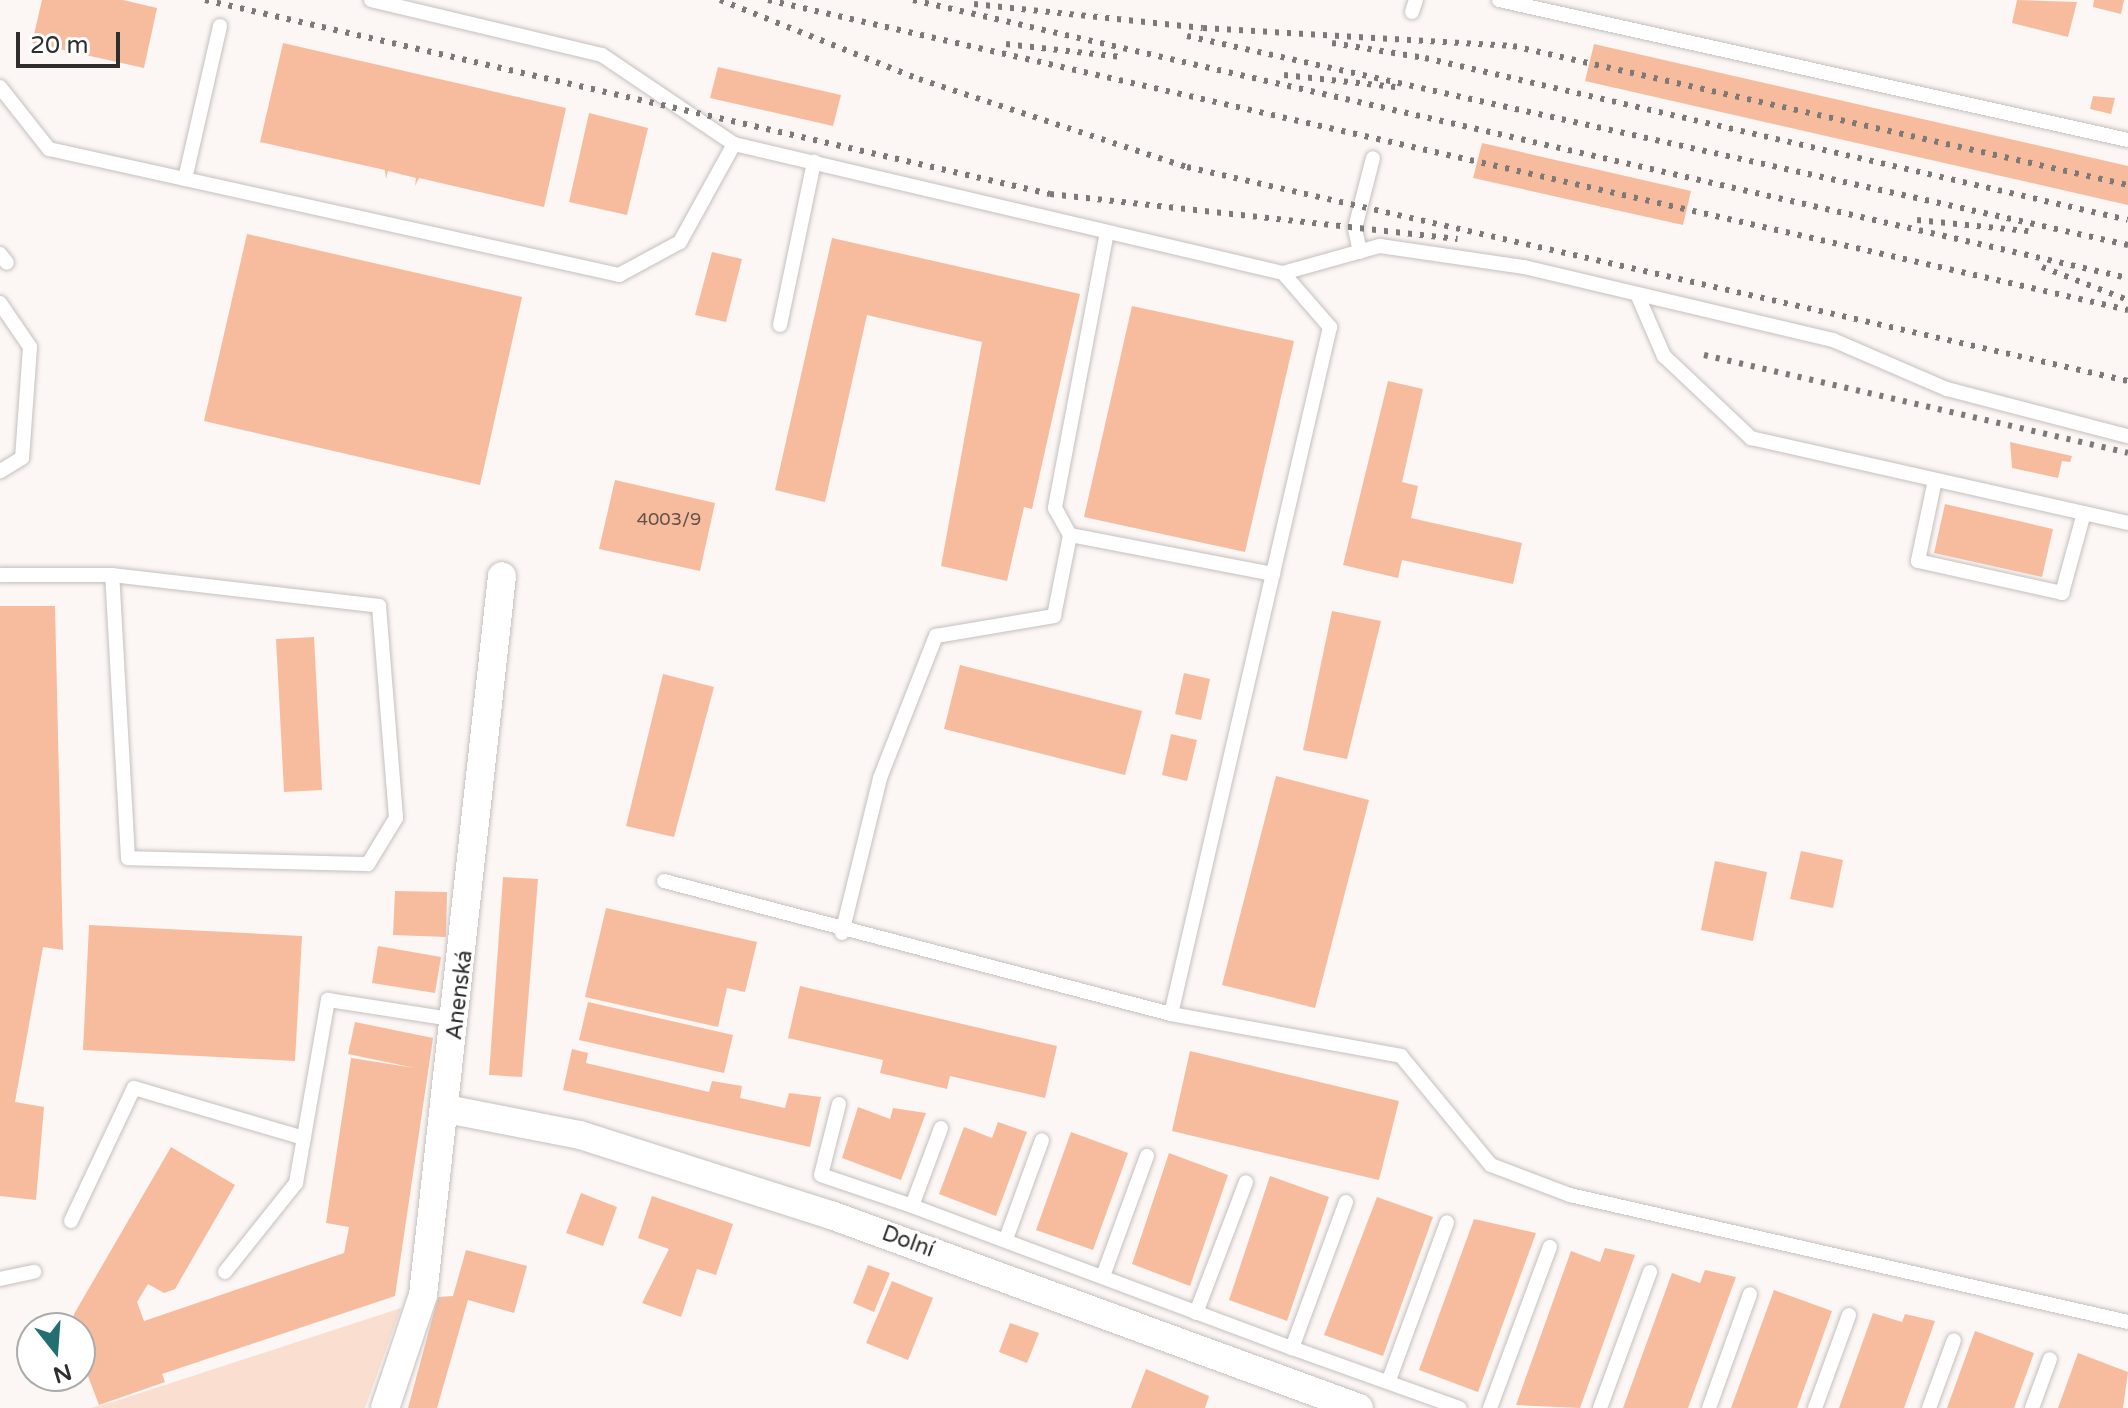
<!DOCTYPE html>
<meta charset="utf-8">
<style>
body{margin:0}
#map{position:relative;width:2128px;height:1408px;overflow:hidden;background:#fcf7f5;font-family:"Varela Round",sans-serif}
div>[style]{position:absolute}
.green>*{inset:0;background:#faded0}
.building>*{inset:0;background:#f7bc9e}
.roads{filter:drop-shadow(0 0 2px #c5c0be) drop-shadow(0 0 2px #c5c0be)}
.lane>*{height:14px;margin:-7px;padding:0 7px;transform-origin:7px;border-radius:7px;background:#fff}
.street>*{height:28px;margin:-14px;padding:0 14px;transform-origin:14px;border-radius:14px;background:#fff}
.rail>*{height:6px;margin-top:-3px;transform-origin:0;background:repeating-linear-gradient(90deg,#7d7978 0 4px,transparent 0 12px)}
span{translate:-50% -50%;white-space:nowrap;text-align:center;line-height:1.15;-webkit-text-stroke:6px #fff;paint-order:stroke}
.number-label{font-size:18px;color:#625249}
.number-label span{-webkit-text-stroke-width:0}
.street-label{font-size:22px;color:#302e2d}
.north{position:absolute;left:16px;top:1312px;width:80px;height:80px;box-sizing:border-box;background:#fff;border:2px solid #acabab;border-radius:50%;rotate:163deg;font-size:22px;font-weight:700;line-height:32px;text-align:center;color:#302e2d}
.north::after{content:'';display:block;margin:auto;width:28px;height:36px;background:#236e71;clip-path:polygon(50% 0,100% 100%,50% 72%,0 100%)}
.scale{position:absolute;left:16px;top:32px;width:104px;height:36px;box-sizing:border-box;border:4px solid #302e2d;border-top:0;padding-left:10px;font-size:24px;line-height:28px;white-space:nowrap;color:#302e2d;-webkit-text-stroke:6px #fff;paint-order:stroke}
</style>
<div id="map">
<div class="green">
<div style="clip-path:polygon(401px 1308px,365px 1408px,91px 1408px,113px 1402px)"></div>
</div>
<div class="building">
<div style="clip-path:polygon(42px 0,123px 0,157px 8px,144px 68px,32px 43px)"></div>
<div style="clip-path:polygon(2017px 0,2077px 2px,2068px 37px,2012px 23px)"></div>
<div style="clip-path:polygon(2094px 0,2124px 0,2121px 14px,2093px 7px)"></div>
<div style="clip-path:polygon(283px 43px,566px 108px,544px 207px,419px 178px,415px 186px,416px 178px,388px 171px,386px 179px,385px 170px,260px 142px)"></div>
<div style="clip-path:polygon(1594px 44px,2128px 166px,2128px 205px,1585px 81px)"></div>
<div style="clip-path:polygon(718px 67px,841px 95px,833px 126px,710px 98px)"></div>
<div style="clip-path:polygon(2093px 96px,2115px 98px,2111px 114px,2090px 109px)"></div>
<div style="clip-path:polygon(589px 113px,648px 128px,627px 215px,569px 202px)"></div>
<div style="clip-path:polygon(1482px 143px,1691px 191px,1683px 225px,1473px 178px)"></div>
<div style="clip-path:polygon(247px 234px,522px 297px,480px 485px,204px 421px)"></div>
<div style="clip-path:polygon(832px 238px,1080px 294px,1032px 509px,1024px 507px,1007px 581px,941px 566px,982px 342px,867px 315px,825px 502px,775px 490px)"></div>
<div style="clip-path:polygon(712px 252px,742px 259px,726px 322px,695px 315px)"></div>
<div style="clip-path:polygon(1132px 306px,1294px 341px,1245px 552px,1084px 517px)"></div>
<div style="clip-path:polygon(1388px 381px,1423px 389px,1402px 482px,1418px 486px,1411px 518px,1522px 543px,1513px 584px,1402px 560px,1398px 578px,1343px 565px)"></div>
<div style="clip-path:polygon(2010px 442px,2072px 456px,2070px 462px,2062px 461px,2058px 478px,2012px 468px)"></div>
<div style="clip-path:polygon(615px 480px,715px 503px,700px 571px,599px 549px)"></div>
<div style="clip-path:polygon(1945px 504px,2053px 529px,2042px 577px,1934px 553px)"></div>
<div style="clip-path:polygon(0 606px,55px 606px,63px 950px,43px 947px,15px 1102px,44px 1107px,36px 1200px,0 1196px)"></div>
<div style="clip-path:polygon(1332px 611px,1381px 621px,1347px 759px,1303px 750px)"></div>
<div style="clip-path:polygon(314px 637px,322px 790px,284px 792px,276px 639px)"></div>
<div style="clip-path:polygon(960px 665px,1142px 711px,1125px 775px,944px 729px)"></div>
<div style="clip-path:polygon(1184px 673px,1210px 679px,1201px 720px,1175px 714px)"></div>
<div style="clip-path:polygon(663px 674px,714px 687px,674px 837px,626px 826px)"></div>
<div style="clip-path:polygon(1171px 734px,1197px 740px,1187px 781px,1162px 775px)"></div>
<div style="clip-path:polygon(1276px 776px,1369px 800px,1315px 1008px,1222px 985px)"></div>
<div style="clip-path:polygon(1801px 851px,1843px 860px,1833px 908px,1790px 899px)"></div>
<div style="clip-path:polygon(1715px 861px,1767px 872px,1753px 941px,1701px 930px)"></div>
<div style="clip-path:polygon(503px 877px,538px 879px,522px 1077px,489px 1075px)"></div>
<div style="clip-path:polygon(395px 891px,447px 892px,446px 937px,393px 935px)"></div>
<div style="clip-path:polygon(606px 908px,757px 942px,745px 992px,727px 988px,718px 1027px,585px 997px)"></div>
<div style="clip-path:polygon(89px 925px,302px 936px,295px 1061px,83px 1050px)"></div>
<div style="clip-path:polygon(378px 946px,441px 957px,435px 993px,372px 983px)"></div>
<div style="clip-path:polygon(800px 986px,1057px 1046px,1045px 1098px,950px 1076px,947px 1089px,880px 1073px,883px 1060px,788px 1038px)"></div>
<div style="clip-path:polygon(588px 1002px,733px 1035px,724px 1073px,579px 1040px)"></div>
<div style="clip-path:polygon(355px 1022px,433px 1038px,395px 1296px,162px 1374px,165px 1382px,99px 1405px,80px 1355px,80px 1328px,72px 1328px,74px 1314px,171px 1147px,235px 1185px,175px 1289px,164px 1293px,148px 1284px,137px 1302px,144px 1321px,344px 1253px,349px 1227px,326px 1223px,351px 1058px,415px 1068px,348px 1054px)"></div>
<div style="clip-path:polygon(572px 1049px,588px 1053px,586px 1063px,709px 1092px,712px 1081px,742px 1086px,740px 1098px,785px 1108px,789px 1093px,821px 1097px,810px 1147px,563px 1090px)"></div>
<div style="clip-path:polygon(1190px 1051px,1399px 1101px,1379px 1180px,1172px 1131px)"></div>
<div style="clip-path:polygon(858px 1107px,890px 1119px,893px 1108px,926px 1113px,901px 1180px,842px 1158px)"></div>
<div style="clip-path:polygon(998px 1122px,1027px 1132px,996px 1216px,939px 1194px,964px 1127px,992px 1138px)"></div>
<div style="clip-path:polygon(1071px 1132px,1128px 1153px,1093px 1250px,1036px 1230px)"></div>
<div style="clip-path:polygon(1169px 1153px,1228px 1175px,1190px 1286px,1132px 1264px)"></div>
<div style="clip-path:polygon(1270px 1176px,1329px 1197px,1287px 1321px,1229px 1300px)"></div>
<div style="clip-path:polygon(581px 1193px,617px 1207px,603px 1246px,566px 1233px)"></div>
<div style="clip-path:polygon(652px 1196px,733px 1224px,716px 1275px,697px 1269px,681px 1317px,642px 1303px,669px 1249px,638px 1238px)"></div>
<div style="clip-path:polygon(1377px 1197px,1433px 1217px,1383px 1356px,1324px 1335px)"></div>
<div style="clip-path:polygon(1474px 1219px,1536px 1233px,1478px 1392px,1419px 1370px)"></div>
<div style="clip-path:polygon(1605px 1248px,1635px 1255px,1580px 1408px,1516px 1405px,1571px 1251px,1600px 1262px)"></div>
<div style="clip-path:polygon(466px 1250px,527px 1266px,514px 1313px,468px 1300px,437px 1408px,408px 1408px,438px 1297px,453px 1296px)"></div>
<div style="clip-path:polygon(868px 1265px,890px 1273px,874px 1312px,853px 1303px)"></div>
<div style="clip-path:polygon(1705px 1270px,1736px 1277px,1688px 1408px,1623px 1408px,1672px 1273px,1700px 1283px)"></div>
<div style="clip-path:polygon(892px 1281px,933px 1298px,908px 1360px,866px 1343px)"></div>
<div style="clip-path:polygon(1774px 1290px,1832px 1311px,1809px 1375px,1797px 1408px,1731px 1408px)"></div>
<div style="clip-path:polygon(1873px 1313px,1902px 1322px,1905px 1314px,1935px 1321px,1904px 1408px,1839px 1408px)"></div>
<div style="clip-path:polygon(1010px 1323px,1039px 1333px,1027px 1363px,999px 1352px)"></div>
<div style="clip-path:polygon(1975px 1331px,2034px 1353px,2014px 1408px,1947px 1408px)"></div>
<div style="clip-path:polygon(2078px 1353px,2128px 1372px,2123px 1408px,2058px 1408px)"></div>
<div style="clip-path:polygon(1146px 1369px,1209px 1396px,1205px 1408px,1131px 1408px)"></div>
</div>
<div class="roads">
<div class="lane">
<div style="left:371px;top:0;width:237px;rotate:13.4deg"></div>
<div style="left:602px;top:55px;width:159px;rotate:34deg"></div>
<div style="left:734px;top:144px;width:564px;rotate:13.22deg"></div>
<div style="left:1283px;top:273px;width:101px;rotate:-15.6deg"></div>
<div style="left:1380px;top:246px;width:146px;rotate:8.3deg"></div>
<div style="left:1524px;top:267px;width:318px;rotate:13.3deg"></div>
<div style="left:1833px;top:340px;width:124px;rotate:23.3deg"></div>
<div style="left:1947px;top:389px;width:187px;rotate:14.6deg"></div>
<div style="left:1499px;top:0;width:644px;rotate:12.55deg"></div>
<div style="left:1412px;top:12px;width:13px;rotate:-72deg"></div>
<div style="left:0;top:87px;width:79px;rotate:51.7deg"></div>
<div style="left:49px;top:149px;width:584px;rotate:12.46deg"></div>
<div style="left:619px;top:275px;width:69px;rotate:-28.4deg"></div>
<div style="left:680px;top:242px;width:112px;rotate:-61.1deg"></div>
<div style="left:185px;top:179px;width:157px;rotate:-77.1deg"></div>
<div style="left:1107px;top:232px;width:281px;rotate:100.7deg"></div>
<div style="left:1055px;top:508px;width:31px;rotate:61deg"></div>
<div style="left:1070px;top:535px;width:207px;rotate:10.9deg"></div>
<div style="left:1360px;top:252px;width:25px;rotate:-102deg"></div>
<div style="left:1355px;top:228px;width:72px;rotate:-75.6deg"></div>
<div style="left:0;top:254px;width:11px;rotate:52deg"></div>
<div style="left:1283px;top:273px;width:72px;rotate:49deg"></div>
<div style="left:1330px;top:327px;width:705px;rotate:103.03deg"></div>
<div style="left:1171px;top:1014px;width:234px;rotate:10.3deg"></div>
<div style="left:1401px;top:1056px;width:141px;rotate:50.5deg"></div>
<div style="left:1491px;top:1165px;width:85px;rotate:20.8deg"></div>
<div style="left:1570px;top:1195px;width:572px;rotate:12.82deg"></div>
<div style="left:1637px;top:294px;width:68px;rotate:66.5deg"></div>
<div style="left:1664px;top:356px;width:120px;rotate:43.3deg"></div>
<div style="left:1751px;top:438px;width:386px;rotate:12.7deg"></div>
<div style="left:0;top:303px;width:53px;rotate:55.7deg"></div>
<div style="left:30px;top:347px;width:111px;rotate:94.1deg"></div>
<div style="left:22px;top:458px;width:26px;rotate:149deg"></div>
<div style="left:780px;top:325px;width:167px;rotate:-78.2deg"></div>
<div style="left:1935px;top:480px;width:83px;rotate:101.9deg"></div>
<div style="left:1918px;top:561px;width:148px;rotate:12.5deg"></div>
<div style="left:2062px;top:593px;width:83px;rotate:-74.6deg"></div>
<div style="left:0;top:575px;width:112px"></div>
<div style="left:112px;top:575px;width:269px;rotate:6.6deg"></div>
<div style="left:379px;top:606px;width:213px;rotate:85.4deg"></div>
<div style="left:396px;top:818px;width:54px;rotate:121.3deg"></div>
<div style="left:368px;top:864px;width:240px;rotate:-178.6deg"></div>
<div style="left:128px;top:858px;width:283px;rotate:-93.2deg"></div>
<div style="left:664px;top:881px;width:524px;rotate:14.7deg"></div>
<div style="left:842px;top:933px;width:160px;rotate:-76.2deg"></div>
<div style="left:880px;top:778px;width:153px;rotate:-68.5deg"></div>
<div style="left:936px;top:636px;width:120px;rotate:-9.6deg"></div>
<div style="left:1054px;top:616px;width:83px;rotate:-78.8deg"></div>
<div style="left:839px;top:1104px;width:73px;rotate:104.2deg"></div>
<div style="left:821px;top:1175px;width:96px;rotate:18.8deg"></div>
<div style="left:941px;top:1128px;width:83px;rotate:110.4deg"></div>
<div style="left:912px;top:1206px;width:406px;rotate:20.5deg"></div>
<div style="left:1346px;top:1202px;width:156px;rotate:110.3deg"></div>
<div style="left:1292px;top:1348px;width:178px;rotate:19.7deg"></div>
<div style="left:71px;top:1221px;width:147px;rotate:-64.7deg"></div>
<div style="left:134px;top:1088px;width:177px;rotate:16.4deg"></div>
<div style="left:1006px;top:1239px;width:105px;rotate:-70deg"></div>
<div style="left:225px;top:1272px;width:114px;rotate:-51.4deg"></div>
<div style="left:296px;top:1183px;width:186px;rotate:-80.1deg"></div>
<div style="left:328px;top:1000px;width:131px;rotate:8.8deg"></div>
<div style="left:1103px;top:1276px;width:128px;rotate:-69.9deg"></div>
<div style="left:0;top:1279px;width:35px;rotate:-12deg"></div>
<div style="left:1196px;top:1313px;width:140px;rotate:-69.1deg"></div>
<div style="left:1389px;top:1380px;width:168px;rotate:-69.8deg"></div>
<div style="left:1490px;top:1408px;width:172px;rotate:-69.6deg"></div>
<div style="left:1600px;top:1408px;width:145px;rotate:-69.8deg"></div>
<div style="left:1709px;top:1408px;width:121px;rotate:-70.2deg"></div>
<div style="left:1815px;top:1408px;width:99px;rotate:-69.9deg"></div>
<div style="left:1929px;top:1408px;width:72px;rotate:-69.8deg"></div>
<div style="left:2032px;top:1408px;width:52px;rotate:-69.8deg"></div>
</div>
<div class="street">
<div style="left:446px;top:1109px;width:136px;rotate:11deg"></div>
<div style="left:580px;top:1135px;width:263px;rotate:17.7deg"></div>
<div style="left:831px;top:1215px;width:562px;rotate:20.08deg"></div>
<div style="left:385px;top:1408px;width:119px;rotate:-71.4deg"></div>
<div style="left:423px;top:1295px;width:723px;rotate:-83.73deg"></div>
</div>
</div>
<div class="rail">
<div style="left:205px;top:0;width:867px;rotate:12.93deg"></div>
<div style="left:1050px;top:194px;width:410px;rotate:6.3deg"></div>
<div style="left:720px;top:0;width:214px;rotate:21.7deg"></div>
<div style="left:919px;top:79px;width:282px;rotate:18.2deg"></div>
<div style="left:1187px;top:167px;width:965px;rotate:12.81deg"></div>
<div style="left:768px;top:0;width:1395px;rotate:12.84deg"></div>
<div style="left:913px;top:0;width:1246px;rotate:12.89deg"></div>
<div style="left:974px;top:4px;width:230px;rotate:6deg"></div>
<div style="left:1203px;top:28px;width:311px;rotate:3.3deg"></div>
<div style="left:1513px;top:46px;width:631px;rotate:12.74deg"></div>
<div style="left:1187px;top:36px;width:964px;rotate:12.52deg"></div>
<div style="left:1332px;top:43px;width:94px;rotate:9.2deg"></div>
<div style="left:1425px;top:58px;width:721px;rotate:12.98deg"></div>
<div style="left:1006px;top:44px;width:116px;rotate:6.4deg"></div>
<div style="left:1284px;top:75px;width:112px;rotate:6.2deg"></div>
<div style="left:1917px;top:220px;width:112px;rotate:5.7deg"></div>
<div style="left:2042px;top:267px;width:92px;rotate:21deg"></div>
<div style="left:1704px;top:355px;width:435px;rotate:13deg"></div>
</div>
<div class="number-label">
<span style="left:669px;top:519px">4003/9</span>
</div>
<div class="street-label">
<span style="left:460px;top:995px;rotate:-83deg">Anenská</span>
<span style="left:908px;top:1242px;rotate:20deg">Dolní</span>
</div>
<div class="north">N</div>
<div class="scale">20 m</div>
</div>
